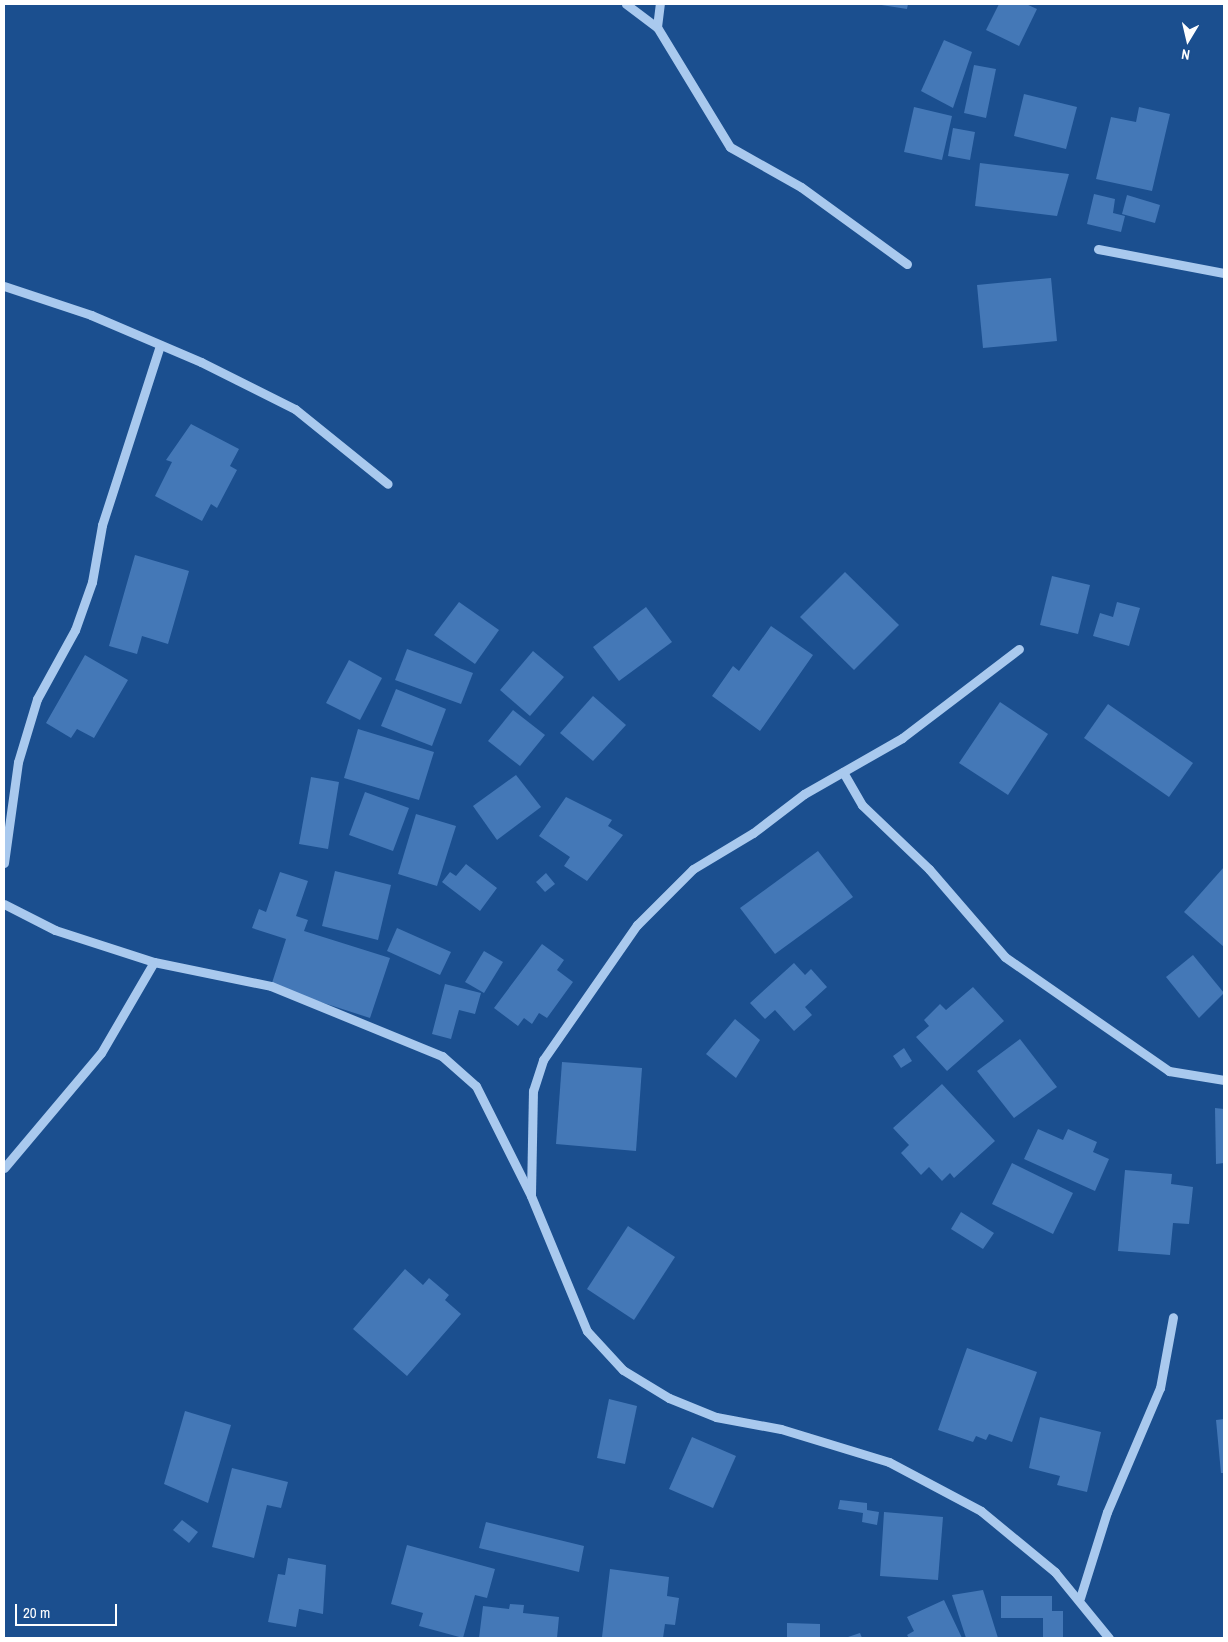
<!DOCTYPE html>
<style>
body{margin:0}
#map{position:relative;width:1228px;height:1642px;overflow:hidden;background:#1b4f8f;font-family:"Archivo Narrow",sans-serif}
div>[style]{position:absolute}
.building>*{inset:0;background:#4478b7}
.minor>*{height:9px;margin:-4.5px;padding:0 4.5px;transform-origin:4.5px;border-radius:4.5px;background:#a9c9ee}
span{translate:-50% -50%;white-space:nowrap;text-align:center;line-height:1.15;-webkit-text-stroke:4px #1b4f8f;paint-order:stroke}
.frame{position:absolute;inset:0;border:5px solid #fff;pointer-events:none}
.north{position:absolute;left:1163px;top:15px;width:50px;height:50px;-webkit-text-stroke:4px #1b4f8f;paint-order:stroke;rotate:189deg;font-size:14px;font-weight:700;line-height:20px;text-align:center;color:#fff}
.north::after{content:'';display:block;margin:auto;width:18px;height:22px;background:#fff;clip-path:polygon(50% 0,100% 100%,50% 72%,0 100%)}
.scale{position:absolute;left:15px;top:1604px;width:102px;height:22px;box-sizing:border-box;border:2px solid #fff;border-top:0;padding-left:6px;font-size:15px;line-height:18px;white-space:nowrap;color:#fff;-webkit-text-stroke:4px #1b4f8f;paint-order:stroke}
</style>
<div id="map">
<div class="building">
<div style="clip-path:polygon(875px 4px,908px 4px,907px 9px)"></div>
<div style="clip-path:polygon(999px 4px,1026px 4px,1037px 9px,1019px 46px,986px 30px)"></div>
<div style="clip-path:polygon(944px 40px,972px 52px,953px 108px,921px 91px)"></div>
<div style="clip-path:polygon(974px 65px,996px 69px,986px 118px,964px 113px)"></div>
<div style="clip-path:polygon(1024px 94px,1077px 107px,1066px 149px,1014px 136px)"></div>
<div style="clip-path:polygon(914px 107px,952px 116px,942px 160px,904px 152px)"></div>
<div style="clip-path:polygon(1139px 107px,1170px 114px,1152px 191px,1096px 179px,1111px 117px,1136px 122px)"></div>
<div style="clip-path:polygon(953px 128px,975px 132px,970px 160px,948px 156px)"></div>
<div style="clip-path:polygon(980px 163px,1069px 174px,1057px 216px,975px 206px)"></div>
<div style="clip-path:polygon(1094px 194px,1115px 199px,1113px 213px,1125px 216px,1121px 232px,1087px 224px)"></div>
<div style="clip-path:polygon(1127px 195px,1160px 205px,1155px 223px,1122px 214px)"></div>
<div style="clip-path:polygon(1051px 278px,1057px 341px,983px 348px,977px 285px)"></div>
<div style="clip-path:polygon(191px 424px,239px 449px,230px 466px,237px 470px,217px 508px,211px 504px,202px 521px,155px 496px,172px 462px,166px 460px)"></div>
<div style="clip-path:polygon(135px 555px,189px 571px,168px 644px,142px 636px,137px 654px,109px 646px)"></div>
<div style="clip-path:polygon(845px 572px,899px 625px,854px 670px,800px 617px)"></div>
<div style="clip-path:polygon(1052px 576px,1090px 585px,1078px 634px,1040px 625px)"></div>
<div style="clip-path:polygon(459px 602px,499px 630px,475px 664px,434px 635px)"></div>
<div style="clip-path:polygon(1117px 602px,1140px 608px,1129px 646px,1093px 636px,1100px 613px,1113px 617px)"></div>
<div style="clip-path:polygon(646px 607px,672px 642px,619px 681px,593px 647px)"></div>
<div style="clip-path:polygon(771px 626px,813px 655px,760px 731px,712px 696px,733px 666px,739px 671px)"></div>
<div style="clip-path:polygon(407px 649px,473px 673px,461px 704px,395px 680px)"></div>
<div style="clip-path:polygon(533px 651px,564px 677px,530px 716px,500px 690px)"></div>
<div style="clip-path:polygon(85px 655px,128px 680px,94px 738px,77px 729px,71px 738px,46px 723px)"></div>
<div style="clip-path:polygon(349px 660px,382px 678px,360px 720px,326px 703px)"></div>
<div style="clip-path:polygon(396px 689px,446px 709px,432px 746px,381px 726px)"></div>
<div style="clip-path:polygon(593px 696px,626px 725px,593px 761px,560px 733px)"></div>
<div style="clip-path:polygon(1000px 702px,1048px 734px,1008px 795px,959px 763px)"></div>
<div style="clip-path:polygon(1108px 704px,1193px 763px,1169px 797px,1084px 738px)"></div>
<div style="clip-path:polygon(513px 710px,545px 735px,520px 766px,488px 741px)"></div>
<div style="clip-path:polygon(358px 729px,434px 752px,419px 800px,344px 778px)"></div>
<div style="clip-path:polygon(516px 775px,541px 807px,497px 840px,473px 806px)"></div>
<div style="clip-path:polygon(311px 777px,339px 782px,328px 849px,299px 844px)"></div>
<div style="clip-path:polygon(365px 792px,409px 808px,393px 851px,349px 835px)"></div>
<div style="clip-path:polygon(566px 797px,612px 820px,608px 826px,623px 835px,587px 881px,564px 866px,570px 857px,539px 836px)"></div>
<div style="clip-path:polygon(416px 814px,456px 826px,437px 886px,398px 874px)"></div>
<div style="clip-path:polygon(818px 851px,853px 897px,775px 954px,740px 908px)"></div>
<div style="clip-path:polygon(466px 864px,497px 888px,480px 911px,442px 882px,450px 872px,456px 876px)"></div>
<div style="clip-path:polygon(1224px 867px,1224px 947px,1184px 912px)"></div>
<div style="clip-path:polygon(335px 871px,391px 885px,378px 940px,322px 926px)"></div>
<div style="clip-path:polygon(280px 872px,308px 881px,296px 916px,308px 920px,304px 931px,390px 958px,370px 1018px,271px 986px,286px 939px,252px 928px,259px 909px,266px 912px)"></div>
<div style="clip-path:polygon(546px 873px,555px 884px,545px 892px,536px 882px)"></div>
<div style="clip-path:polygon(397px 928px,451px 952px,440px 975px,387px 951px)"></div>
<div style="clip-path:polygon(542px 944px,564px 960px,557px 970px,573px 982px,547px 1018px,539px 1013px,532px 1024px,524px 1018px,518px 1026px,494px 1008px)"></div>
<div style="clip-path:polygon(484px 951px,503px 962px,484px 993px,465px 982px)"></div>
<div style="clip-path:polygon(1193px 955px,1224px 993px,1199px 1018px,1166px 977px)"></div>
<div style="clip-path:polygon(794px 963px,805px 975px,811px 969px,827px 987px,805px 1007px,812px 1015px,794px 1031px,775px 1010px,765px 1019px,750px 1003px)"></div>
<div style="clip-path:polygon(445px 984px,481px 993px,475px 1014px,459px 1010px,451px 1039px,432px 1034px)"></div>
<div style="clip-path:polygon(973px 987px,1004px 1021px,947px 1071px,916px 1037px,929px 1026px,924px 1020px,940px 1004px,946px 1010px)"></div>
<div style="clip-path:polygon(735px 1019px,760px 1040px,736px 1078px,706px 1054px)"></div>
<div style="clip-path:polygon(1020px 1039px,1057px 1087px,1014px 1118px,977px 1071px)"></div>
<div style="clip-path:polygon(904px 1048px,912px 1061px,901px 1068px,893px 1056px)"></div>
<div style="clip-path:polygon(562px 1062px,642px 1068px,636px 1151px,556px 1144px)"></div>
<div style="clip-path:polygon(942px 1084px,995px 1141px,954px 1178px,950px 1173px,942px 1181px,929px 1167px,921px 1175px,901px 1153px,909px 1145px,893px 1128px)"></div>
<div style="clip-path:polygon(1215px 1108px,1224px 1109px,1224px 1163px,1216px 1164px)"></div>
<div style="clip-path:polygon(1038px 1129px,1063px 1140px,1068px 1129px,1097px 1142px,1093px 1152px,1109px 1159px,1095px 1191px,1024px 1159px)"></div>
<div style="clip-path:polygon(1012px 1163px,1073px 1193px,1053px 1234px,992px 1204px)"></div>
<div style="clip-path:polygon(1125px 1170px,1172px 1174px,1171px 1184px,1193px 1187px,1189px 1224px,1173px 1223px,1170px 1255px,1118px 1251px)"></div>
<div style="clip-path:polygon(961px 1212px,994px 1233px,983px 1249px,951px 1229px)"></div>
<div style="clip-path:polygon(628px 1226px,675px 1257px,634px 1320px,587px 1289px)"></div>
<div style="clip-path:polygon(405px 1269px,423px 1285px,429px 1278px,449px 1295px,445px 1300px,461px 1314px,407px 1376px,353px 1329px)"></div>
<div style="clip-path:polygon(967px 1348px,1037px 1372px,1012px 1442px,989px 1434px,986px 1440px,976px 1436px,973px 1442px,938px 1430px)"></div>
<div style="clip-path:polygon(609px 1399px,637px 1406px,625px 1464px,597px 1458px)"></div>
<div style="clip-path:polygon(185px 1411px,231px 1425px,208px 1503px,164px 1484px)"></div>
<div style="clip-path:polygon(1040px 1417px,1101px 1432px,1087px 1492px,1057px 1485px,1060px 1476px,1029px 1468px)"></div>
<div style="clip-path:polygon(1224px 1419px,1224px 1473px,1221px 1473px,1216px 1420px)"></div>
<div style="clip-path:polygon(692px 1437px,736px 1456px,713px 1508px,669px 1489px)"></div>
<div style="clip-path:polygon(232px 1468px,288px 1482px,281px 1508px,267px 1505px,254px 1558px,212px 1547px)"></div>
<div style="clip-path:polygon(840px 1500px,867px 1503px,867px 1510px,879px 1512px,877px 1525px,862px 1522px,863px 1513px,838px 1509px)"></div>
<div style="clip-path:polygon(884px 1512px,943px 1517px,938px 1580px,880px 1576px)"></div>
<div style="clip-path:polygon(182px 1520px,198px 1532px,189px 1543px,173px 1530px)"></div>
<div style="clip-path:polygon(486px 1522px,584px 1546px,579px 1572px,479px 1548px)"></div>
<div style="clip-path:polygon(407px 1545px,495px 1569px,487px 1598px,475px 1595px,463px 1638px,419px 1626px,423px 1613px,391px 1604px)"></div>
<div style="clip-path:polygon(288px 1558px,326px 1565px,323px 1614px,299px 1609px,296px 1627px,268px 1622px,278px 1574px,285px 1575px)"></div>
<div style="clip-path:polygon(610px 1569px,669px 1577px,667px 1596px,679px 1598px,675px 1625px,665px 1624px,663px 1638px,602px 1637px)"></div>
<div style="clip-path:polygon(983px 1590px,998px 1638px,966px 1638px,952px 1595px)"></div>
<div style="clip-path:polygon(1001px 1596px,1052px 1596px,1052px 1611px,1063px 1611px,1063px 1638px,1043px 1638px,1043px 1618px,1001px 1618px)"></div>
<div style="clip-path:polygon(944px 1600px,962px 1638px,909px 1638px,907px 1635px,914px 1631px,907px 1617px)"></div>
<div style="clip-path:polygon(510px 1604px,524px 1605px,523px 1613px,559px 1617px,557px 1638px,479px 1638px,483px 1606px,509px 1609px)"></div>
<div style="clip-path:polygon(787px 1623px,820px 1624px,820px 1638px,787px 1638px)"></div>
<div style="clip-path:polygon(860px 1633px,862px 1638px,845px 1638px)"></div>
</div>
<div class="minor">
<div style="left:626px;top:4px;width:39px;rotate:37deg"></div>
<div style="left:657px;top:27px;width:140px;rotate:58.7deg"></div>
<div style="left:730px;top:147px;width:81px;rotate:29.4deg"></div>
<div style="left:801px;top:187px;width:131px;rotate:36deg"></div>
<div style="left:657px;top:27px;width:23px;rotate:-83deg"></div>
<div style="left:1098px;top:249px;width:128px;rotate:10.8deg"></div>
<div style="left:4px;top:286px;width:92px;rotate:18.4deg"></div>
<div style="left:91px;top:315px;width:120px;rotate:23.1deg"></div>
<div style="left:201px;top:362px;width:105px;rotate:26.6deg"></div>
<div style="left:295px;top:409px;width:119px;rotate:38.9deg"></div>
<div style="left:843px;top:772px;width:38px;rotate:60deg"></div>
<div style="left:862px;top:805px;width:93px;rotate:43.7deg"></div>
<div style="left:929px;top:869px;width:116px;rotate:49.2deg"></div>
<div style="left:1005px;top:957px;width:200px;rotate:34.8deg"></div>
<div style="left:1169px;top:1071px;width:56px;rotate:9.3deg"></div>
<div style="left:4px;top:863px;width:102px;rotate:-82.1deg"></div>
<div style="left:18px;top:762px;width:66px;rotate:-73.2deg"></div>
<div style="left:37px;top:699px;width:79px;rotate:-61.2deg"></div>
<div style="left:75px;top:630px;width:51px;rotate:-70.5deg"></div>
<div style="left:92px;top:582px;width:58px;rotate:-80deg"></div>
<div style="left:102px;top:525px;width:189px;rotate:-72.1deg"></div>
<div style="left:4px;top:904px;width:57px;rotate:27deg"></div>
<div style="left:55px;top:930px;width:104px;rotate:17.9deg"></div>
<div style="left:154px;top:962px;width:119px;rotate:11.6deg"></div>
<div style="left:271px;top:986px;width:185px;rotate:22.3deg"></div>
<div style="left:442px;top:1056px;width:45px;rotate:41.4deg"></div>
<div style="left:476px;top:1086px;width:123px;rotate:63.4deg"></div>
<div style="left:531px;top:1196px;width:146px;rotate:67.5deg"></div>
<div style="left:587px;top:1331px;width:53px;rotate:47.3deg"></div>
<div style="left:623px;top:1370px;width:54px;rotate:31.3deg"></div>
<div style="left:669px;top:1398px;width:51px;rotate:22deg"></div>
<div style="left:716px;top:1417px;width:66px;rotate:10.5deg"></div>
<div style="left:781px;top:1429px;width:113px;rotate:17deg"></div>
<div style="left:889px;top:1462px;width:104px;rotate:28deg"></div>
<div style="left:981px;top:1511px;width:96px;rotate:39.5deg"></div>
<div style="left:1055px;top:1572px;width:85px;rotate:50.7deg"></div>
<div style="left:4px;top:1168px;width:150px;rotate:-49.9deg"></div>
<div style="left:101px;top:1053px;width:105px;rotate:-59.8deg"></div>
<div style="left:531px;top:1194px;width:103px;rotate:-88.9deg"></div>
<div style="left:533px;top:1091px;width:33px;rotate:-72deg"></div>
<div style="left:543px;top:1060px;width:165px;rotate:-55.2deg"></div>
<div style="left:637px;top:925px;width:79px;rotate:-45deg"></div>
<div style="left:693px;top:869px;width:70px;rotate:-31deg"></div>
<div style="left:753px;top:833px;width:64px;rotate:-37.4deg"></div>
<div style="left:804px;top:794px;width:113px;rotate:-29.7deg"></div>
<div style="left:902px;top:738px;width:147px;rotate:-37.3deg"></div>
<div style="left:1080px;top:1598px;width:90px;rotate:-72.6deg"></div>
<div style="left:1107px;top:1512px;width:135px;rotate:-66.9deg"></div>
<div style="left:1160px;top:1388px;width:72px;rotate:-79.6deg"></div>
</div>
<div class="frame"></div>
<div class="north">N</div>
<div class="scale">20 m</div>
</div>
